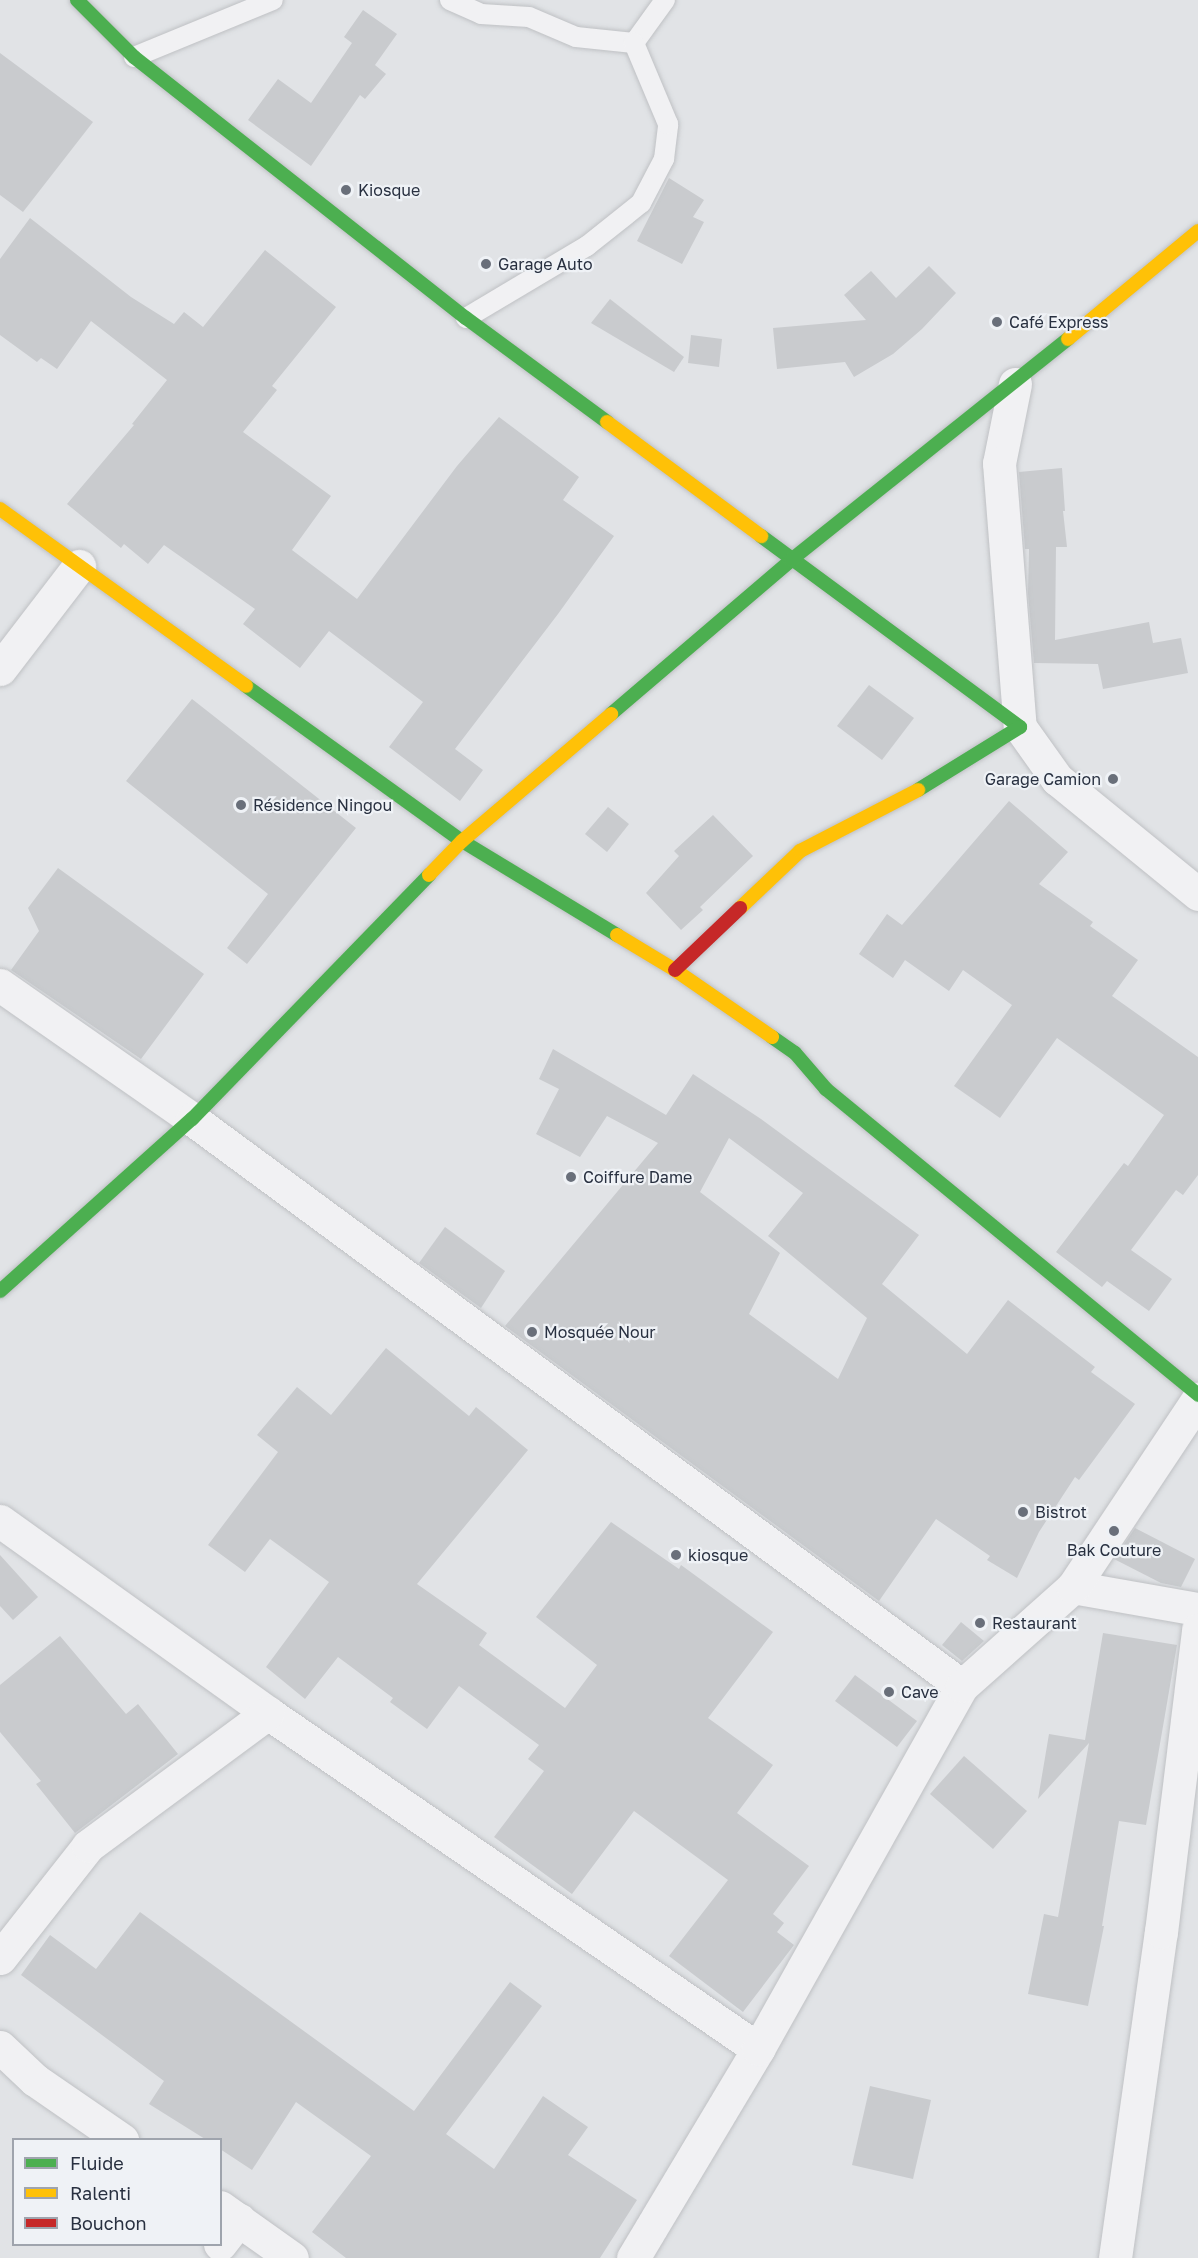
<!DOCTYPE html>
<meta charset="utf-8">
<style>
body{margin:0}
#map{position:relative;width:1198px;height:2258px;overflow:hidden;background:#e1e3e6;font-family:"Golos Text",sans-serif}
div>[style]{position:absolute}
.building>*{inset:0;background:#c9cbce}
.roads{filter:drop-shadow(0 0 2px #bfc1c4) drop-shadow(0 0 2px #bfc1c4)}
.lane>*{height:20px;margin:-10px;padding:0 10px;transform-origin:10px;border-radius:10px;background:#f1f1f3}
.street>*{height:33px;margin:-16.5px;padding:0 16.5px;transform-origin:16.5px;border-radius:16.5px;background:#f1f1f3}
.fast>*{height:14px;margin:-7px;padding:0 7px;transform-origin:7px;border-radius:7px;background:#4caf50}
.slow>*{height:14px;margin:-7px;padding:0 7px;transform-origin:7px;border-radius:7px;background:#ffc107}
.jam>*{height:14px;margin:-7px;padding:0 7px;transform-origin:7px;border-radius:7px;background:#c62828}
.dots>*{width:16px;height:16px;translate:-50% -50%;box-sizing:border-box;border:3px solid #eff2f6;border-radius:50%}
span{translate:-50% -50%;white-space:nowrap;text-align:center;line-height:1.15;-webkit-text-stroke:4.5px #eff2f6;paint-order:stroke}
.poi-label{font-size:16px;color:#283040}
.left{translate:0 -50%;text-align:left}
.right{translate:-100% -50%;text-align:right}
.legend{position:absolute;left:12px;top:2138px;width:210px;height:108px;box-sizing:border-box;background:#eff2f6;border:2px solid #9fa4ad;margin:0;padding:8px 10px;list-style:none;font-size:18px;color:#283040}
.legend li{display:flex;align-items:center;gap:12px;height:30px}
.legend b{width:30px;border:2px solid #9fa4ad}
</style>
<div id="map">
<div class="building">
<div style="clip-path:polygon(363px 10px,397px 34px,375px 65px,386px 74px,365px 99px,360px 95px,311px 166px,248px 120px,278px 79px,311px 103px,352px 43px,344px 37px)"></div>
<div style="clip-path:polygon(0 53px,93px 122px,23px 212px,0 195px)"></div>
<div style="clip-path:polygon(669px 178px,704px 200px,693px 217px,704px 222px,682px 264px,637px 241px)"></div>
<div style="clip-path:polygon(30px 218px,131px 297px,174px 324px,184px 312px,203px 327px,265px 250px,336px 307px,272px 386px,277px 390px,243px 432px,331px 496px,292px 550px,357px 599px,457px 466px,499px 417px,579px 477px,563px 500px,614px 536px,558px 614px,455px 749px,483px 770px,460px 801px,389px 747px,423px 702px,329px 631px,300px 668px,243px 624px,255px 609px,164px 545px,148px 564px,124px 544px,121px 548px,67px 504px,134px 425px,132px 424px,167px 380px,91px 321px,57px 369px,41px 358px,37px 362px,0 335px,0 259px)"></div>
<div style="clip-path:polygon(929px 266px,956px 293px,922px 329px,893px 354px,854px 377px,845px 362px,777px 369px,773px 328px,866px 320px,844px 295px,871px 271px,896px 298px)"></div>
<div style="clip-path:polygon(610px 299px,684px 357px,674px 372px,591px 323px)"></div>
<div style="clip-path:polygon(691px 335px,722px 339px,719px 367px,688px 363px)"></div>
<div style="clip-path:polygon(1062px 468px,1065px 511px,1063px 511px,1067px 547px,1056px 547px,1055px 640px,1149px 622px,1153px 643px,1181px 638px,1188px 673px,1103px 689px,1098px 664px,1034px 663px,1028px 593px,1029px 549px,1025px 549px,1019px 472px)"></div>
<div style="clip-path:polygon(869px 685px,914px 718px,882px 760px,837px 726px)"></div>
<div style="clip-path:polygon(192px 699px,356px 828px,247px 964px,227px 948px,268px 894px,126px 781px)"></div>
<div style="clip-path:polygon(1009px 801px,1068px 852px,1039px 884px,1093px 922px,1090px 926px,1138px 960px,1112px 996px,1198px 1057px,1198px 1175px,1183px 1195px,1176px 1190px,1131px 1250px,1172px 1279px,1149px 1311px,1107px 1281px,1102px 1287px,1056px 1252px,1124px 1163px,1128px 1166px,1164px 1115px,1057px 1038px,1000px 1118px,954px 1086px,1012px 1005px,963px 970px,949px 991px,905px 960px,893px 978px,859px 954px,887px 914px,902px 925px)"></div>
<div style="clip-path:polygon(608px 807px,629px 824px,607px 852px,585px 834px)"></div>
<div style="clip-path:polygon(713px 815px,753px 856px,700px 907px,703px 910px,681px 930px,646px 893px,679px 856px,674px 851px)"></div>
<div style="clip-path:polygon(58px 868px,204px 974px,141px 1059px,11px 970px,39px 931px,28px 908px)"></div>
<div style="clip-path:polygon(evenodd,553px 1049px,666px 1115px,693px 1074px,761px 1119px,919px 1235px,882px 1284px,967px 1354px,1008px 1300px,1095px 1367px,1091px 1372px,1135px 1404px,1079px 1480px,1075px 1477px,1039px 1532px,1017px 1578px,987px 1560px,990px 1556px,936px 1519px,879px 1601px,505px 1326px,658px 1143px,607px 1116px,580px 1157px,536px 1134px,559px 1089px,539px 1079px,553px 1049px,729px 1138px,803px 1193px,768px 1236px,867px 1318px,838px 1379px,749px 1314px,780px 1253px,700px 1192px,729px 1138px)"></div>
<div style="clip-path:polygon(445px 1227px,505px 1271px,481px 1308px,419px 1263px)"></div>
<div style="clip-path:polygon(386px 1348px,469px 1416px,476px 1407px,528px 1450px,417px 1584px,487px 1633px,479px 1645px,565px 1708px,597px 1665px,536px 1617px,611px 1522px,679px 1569px,681px 1565px,773px 1632px,708px 1718px,773px 1765px,737px 1813px,809px 1866px,773px 1914px,784px 1923px,777px 1932px,794px 1945px,743px 2012px,669px 1956px,728px 1880px,634px 1811px,572px 1894px,494px 1837px,544px 1771px,528px 1759px,539px 1745px,459px 1686px,427px 1729px,390px 1702px,393px 1698px,338px 1657px,305px 1699px,266px 1667px,329px 1582px,270px 1539px,245px 1572px,208px 1545px,278px 1452px,257px 1435px,297px 1387px,331px 1415px)"></div>
<div style="clip-path:polygon(1135px 1528px,1195px 1559px,1181px 1587px,1161px 1583px,1114px 1559px)"></div>
<div style="clip-path:polygon(0 1555px,38px 1597px,13px 1620px,0 1606px)"></div>
<div style="clip-path:polygon(961px 1622px,984px 1641px,962px 1661px,942px 1645px)"></div>
<div style="clip-path:polygon(1103px 1633px,1177px 1645px,1146px 1825px,1119px 1821px,1102px 1926px,1104px 1926px,1088px 2006px,1028px 1994px,1044px 1914px,1058px 1917px,1089px 1743px,1038px 1799px,1049px 1734px,1085px 1740px)"></div>
<div style="clip-path:polygon(60px 1636px,126px 1714px,138px 1704px,178px 1754px,75px 1833px,36px 1784px,41px 1781px,0 1732px,0 1685px)"></div>
<div style="clip-path:polygon(855px 1675px,917px 1721px,897px 1747px,835px 1701px)"></div>
<div style="clip-path:polygon(964px 1756px,1027px 1811px,993px 1849px,930px 1794px)"></div>
<div style="clip-path:polygon(140px 1912px,414px 2111px,510px 1982px,542px 2006px,446px 2134px,494px 2169px,543px 2096px,588px 2127px,568px 2155px,637px 2200px,600px 2258px,346px 2258px,312px 2232px,371px 2156px,296px 2102px,252px 2170px,220px 2149px,220px 2139px,205px 2139px,149px 2104px,164px 2081px,21px 1975px,50px 1935px,96px 1969px)"></div>
<div style="clip-path:polygon(870px 2086px,931px 2100px,913px 2179px,852px 2165px)"></div>
</div>
<div class="roads">
<div class="lane">
<div style="left:450px;top:0;width:34px;rotate:24deg"></div>
<div style="left:481px;top:14px;width:48px;rotate:3.6deg"></div>
<div style="left:529px;top:17px;width:51px;rotate:23.1deg"></div>
<div style="left:576px;top:37px;width:58px;rotate:5.9deg"></div>
<div style="left:634px;top:43px;width:53px;rotate:-54.2deg"></div>
<div style="left:134px;top:57px;width:150px;rotate:-22.3deg"></div>
<div style="left:466px;top:318px;width:141px;rotate:-30.8deg"></div>
<div style="left:587px;top:246px;width:69px;rotate:-38.5deg"></div>
<div style="left:641px;top:203px;width:50px;rotate:-62.4deg"></div>
<div style="left:664px;top:159px;width:35px;rotate:-83deg"></div>
<div style="left:668px;top:124px;width:88px;rotate:-112.8deg"></div>
</div>
<div class="street">
<div style="left:1015px;top:384px;width:81px;rotate:101.4deg"></div>
<div style="left:999px;top:463px;width:265px;rotate:85.5deg"></div>
<div style="left:1020px;top:727px;width:64px;rotate:54.6deg"></div>
<div style="left:1057px;top:779px;width:182px;rotate:39.2deg"></div>
<div style="left:0;top:669px;width:130px;rotate:-52.5deg"></div>
<div style="left:0;top:985px;width:234px;rotate:34.9deg"></div>
<div style="left:192px;top:1119px;width:956px;rotate:36.37deg"></div>
<div style="left:0;top:1521px;width:330px;rotate:35.6deg"></div>
<div style="left:268px;top:1713px;width:594px;rotate:34.44deg"></div>
<div style="left:1073px;top:1587px;width:127px;rotate:10deg"></div>
<div style="left:0;top:1958px;width:142px;rotate:-51.8deg"></div>
<div style="left:88px;top:1846px;width:224px;rotate:-36.5deg"></div>
<div style="left:0;top:2047px;width:48px;rotate:43.3deg"></div>
<div style="left:35px;top:2080px;width:106px;rotate:34.6deg"></div>
<div style="left:220px;top:2207px;width:88px;rotate:35.3deg"></div>
<div style="left:220px;top:2244px;width:31px;rotate:-52deg"></div>
<div style="left:633px;top:2258px;width:244px;rotate:-59.1deg"></div>
<div style="left:758px;top:2049px;width:416px;rotate:-60.7deg"></div>
<div style="left:962px;top:1686px;width:149px;rotate:-41.7deg"></div>
<div style="left:1073px;top:1587px;width:226px;rotate:-56.4deg"></div>
<div style="left:1115px;top:2258px;width:329px;rotate:-82deg"></div>
<div style="left:1161px;top:1932px;width:305px;rotate:-83deg"></div>
</div>
<div class="fast">
<div style="left:77px;top:0;width:81px;rotate:45deg"></div>
<div style="left:134px;top:57px;width:422px;rotate:38.2deg"></div>
<div style="left:466px;top:318px;width:175px;rotate:36.4deg"></div>
<div style="left:761px;top:536px;width:322px;rotate:36.4deg"></div>
<div style="left:1020px;top:727px;width:120px;rotate:148.3deg"></div>
<div style="left:246px;top:686px;width:266px;rotate:35.7deg"></div>
<div style="left:462px;top:841px;width:181px;rotate:31.2deg"></div>
<div style="left:611px;top:714px;width:237px;rotate:-40.5deg"></div>
<div style="left:791px;top:560px;width:354px;rotate:-38.6deg"></div>
<div style="left:772px;top:1037px;width:28px;rotate:35deg"></div>
<div style="left:795px;top:1053px;width:48px;rotate:49.3deg"></div>
<div style="left:826px;top:1089px;width:482px;rotate:39.4deg"></div>
<div style="left:0;top:1291px;width:258px;rotate:-41.9deg"></div>
<div style="left:192px;top:1119px;width:340px;rotate:-45.8deg"></div>
</div>
<div class="slow">
<div style="left:1068px;top:339px;width:169px;rotate:-39.7deg"></div>
<div style="left:607px;top:422px;width:192px;rotate:36.5deg"></div>
<div style="left:0;top:509px;width:303px;rotate:35.7deg"></div>
<div style="left:429px;top:875px;width:47px;rotate:-45.9deg"></div>
<div style="left:462px;top:841px;width:196px;rotate:-40.4deg"></div>
<div style="left:740px;top:908px;width:83px;rotate:-43.5deg"></div>
<div style="left:800px;top:851px;width:133px;rotate:-27.3deg"></div>
<div style="left:617px;top:935px;width:68px;rotate:31.1deg"></div>
<div style="left:675px;top:970px;width:118px;rotate:34.6deg"></div>
</div>
<div class="jam">
<div style="left:675px;top:970px;width:90px;rotate:-43.6deg"></div>
</div>
</div>
<div class="dots">
<div style="left:346px;top:190px;background:#696f7a"></div>
<div style="left:486px;top:264px;background:#696f7a"></div>
<div style="left:997px;top:322px;background:#696f7a"></div>
<div style="left:1113px;top:779px;background:#696f7a"></div>
<div style="left:241px;top:805px;background:#696f7a"></div>
<div style="left:571px;top:1177px;background:#696f7a"></div>
<div style="left:532px;top:1332px;background:#696f7a"></div>
<div style="left:1023px;top:1512px;background:#696f7a"></div>
<div style="left:1114px;top:1531px;background:#696f7a"></div>
<div style="left:676px;top:1555px;background:#696f7a"></div>
<div style="left:980px;top:1623px;background:#696f7a"></div>
<div style="left:889px;top:1692px;background:#696f7a"></div>
</div>
<div class="poi-label">
<span class="left" style="left:358px;top:190px">Kiosque</span>
<span class="left" style="left:498px;top:264px">Garage Auto</span>
<span class="left" style="left:1009px;top:322px">Café Express</span>
<span class="right" style="left:1101px;top:779px">Garage Camion</span>
<span class="left" style="left:253px;top:805px">Résidence Ningou</span>
<span class="left" style="left:583px;top:1177px">Coiffure Dame</span>
<span class="left" style="left:544px;top:1332px">Mosquée Nour</span>
<span class="left" style="left:1035px;top:1512px">Bistrot</span>
<span style="left:1114px;top:1550px">Bak Couture</span>
<span class="left" style="left:688px;top:1555px">kiosque</span>
<span class="left" style="left:992px;top:1623px">Restaurant</span>
<span class="left" style="left:901px;top:1692px">Cave</span>
</div>
<ul class="legend">
<li><b style="height:8px;background:#4caf50"></b>Fluide</li>
<li><b style="height:8px;background:#ffc107"></b>Ralenti</li>
<li><b style="height:8px;background:#c62828"></b>Bouchon</li>
</ul>
</div>
